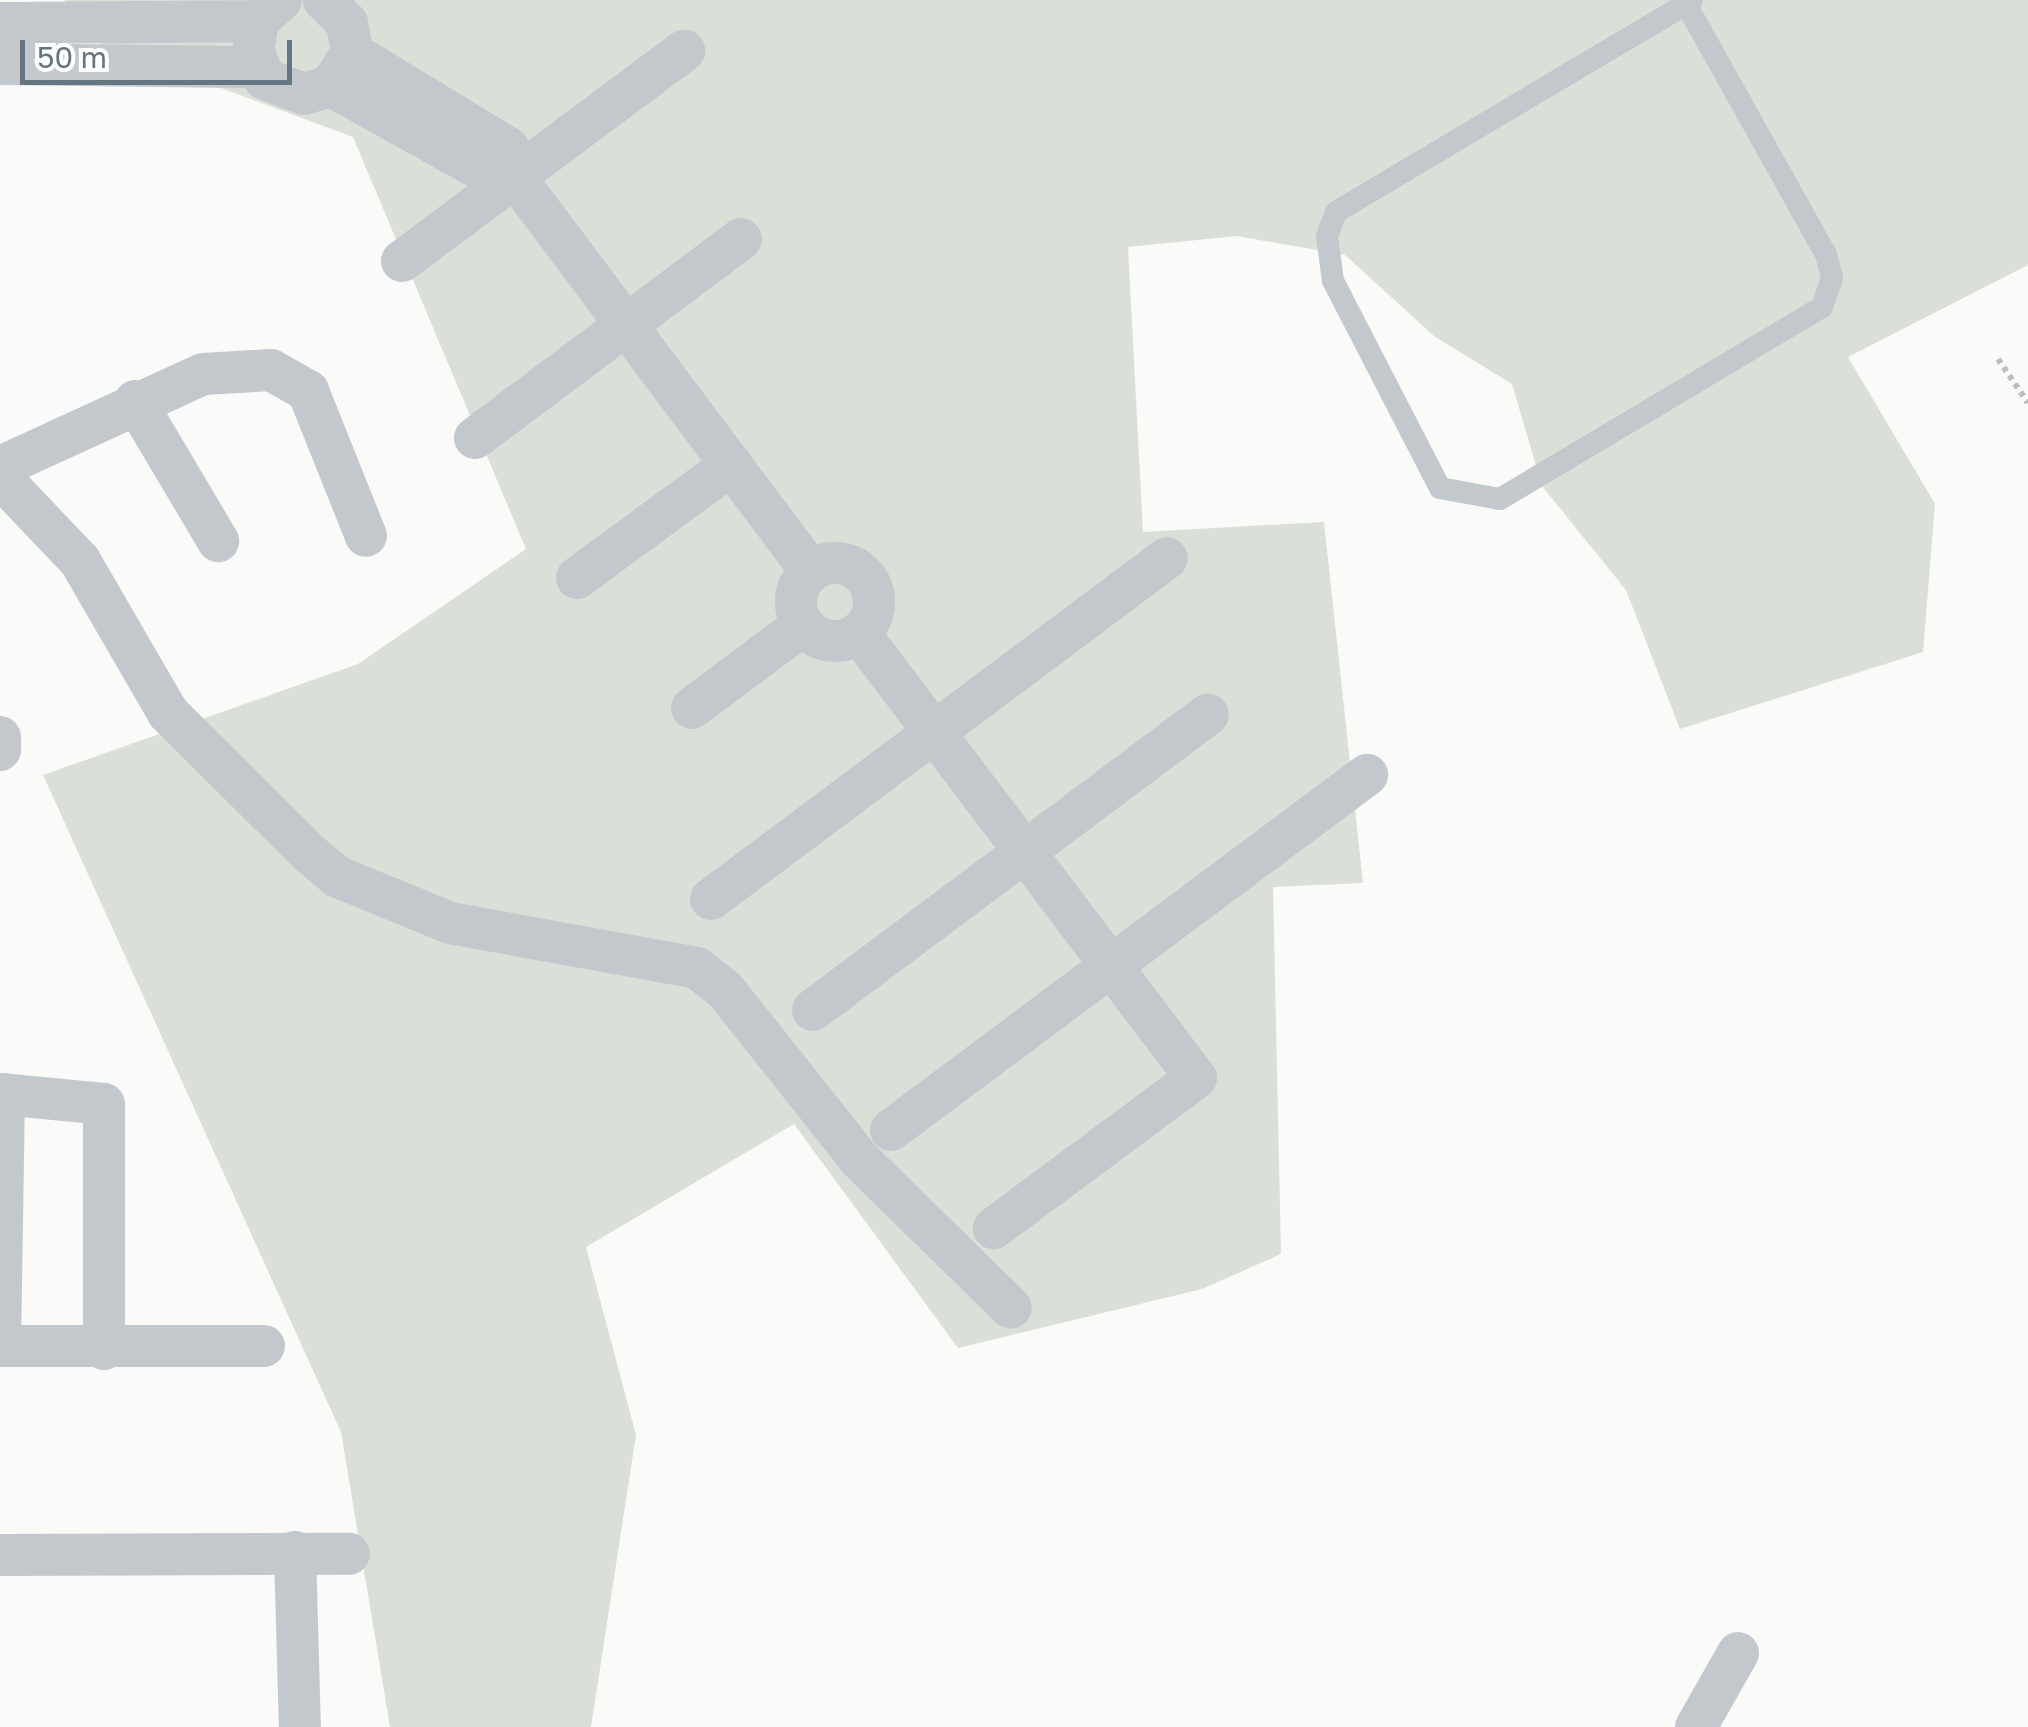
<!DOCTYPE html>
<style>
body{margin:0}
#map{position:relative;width:2028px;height:1727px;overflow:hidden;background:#fafaf8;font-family:"Golos Text",sans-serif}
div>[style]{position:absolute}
.green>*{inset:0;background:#dadfd7}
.path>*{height:6px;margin-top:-3px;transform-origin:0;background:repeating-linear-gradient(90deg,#bbbfc2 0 5px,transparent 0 10px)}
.lane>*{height:22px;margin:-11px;padding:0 11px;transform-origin:11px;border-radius:11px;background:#c3c8cc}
.street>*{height:42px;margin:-21px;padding:0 21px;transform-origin:21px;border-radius:21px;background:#c3c8cc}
.street>.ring{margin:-21px;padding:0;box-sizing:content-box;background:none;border:42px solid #c3c8cc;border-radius:50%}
span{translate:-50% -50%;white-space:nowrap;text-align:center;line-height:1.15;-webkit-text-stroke:10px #fff;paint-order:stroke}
.scale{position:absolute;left:20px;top:40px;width:272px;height:45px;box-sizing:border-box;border:5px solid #657683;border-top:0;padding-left:12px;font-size:30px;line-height:35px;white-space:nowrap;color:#657683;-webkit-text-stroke:8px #fff;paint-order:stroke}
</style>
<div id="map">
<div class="green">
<div style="clip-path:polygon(65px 0,2028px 0,2028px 265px,1848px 357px,1935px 504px,1923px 652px,1680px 729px,1626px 590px,1542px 486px,1512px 384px,1434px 336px,1345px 255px,1237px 236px,1128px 247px,1143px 532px,1324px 522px,1363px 883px,1273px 887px,1281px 1254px,1202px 1289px,958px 1348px,794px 1124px,586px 1247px,636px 1435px,591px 1727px,390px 1727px,341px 1432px,43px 775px,358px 664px,526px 549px,353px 137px,59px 28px)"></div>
</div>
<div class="path">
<div style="left:1998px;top:359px;width:53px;rotate:55.7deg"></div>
</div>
<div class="lane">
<div style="left:1686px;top:4px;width:287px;rotate:60.8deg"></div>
<div style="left:1826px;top:254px;width:25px;rotate:76deg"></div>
<div style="left:1832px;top:278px;width:31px;rotate:109deg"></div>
<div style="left:1822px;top:307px;width:375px;rotate:149.2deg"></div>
<div style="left:1500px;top:499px;width:61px;rotate:-169.6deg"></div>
<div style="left:1440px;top:488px;width:233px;rotate:-117.3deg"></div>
<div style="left:1333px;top:281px;width:45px;rotate:-97.6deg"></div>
<div style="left:1327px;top:236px;width:26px;rotate:-69deg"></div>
<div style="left:1336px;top:212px;width:115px;rotate:-30.8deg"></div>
<div style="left:1435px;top:153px;width:292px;rotate:-30.7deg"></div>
<div style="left:1686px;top:4px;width:7px;rotate:-34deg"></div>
</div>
<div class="street">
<div style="left:281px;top:0;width:31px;rotate:138deg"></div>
<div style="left:258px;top:21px;width:30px;rotate:99deg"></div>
<div style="left:253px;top:51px;width:30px;rotate:67deg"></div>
<div style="left:265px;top:79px;width:42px;rotate:21deg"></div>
<div style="left:304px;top:94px;width:28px;rotate:-17deg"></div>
<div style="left:331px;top:86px;width:39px;rotate:-58deg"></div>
<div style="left:352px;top:53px;width:30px;rotate:-99deg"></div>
<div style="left:347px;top:23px;width:33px;rotate:-135deg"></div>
<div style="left:0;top:23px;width:258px;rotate:-0.4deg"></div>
<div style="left:352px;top:53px;width:183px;rotate:31.3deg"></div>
<div style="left:508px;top:148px;width:30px;rotate:76deg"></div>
<div style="left:515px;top:177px;width:493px;rotate:53.1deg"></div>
<div style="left:0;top:64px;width:257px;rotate:0.7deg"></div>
<div style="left:331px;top:86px;width:183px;rotate:29.1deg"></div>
<div style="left:491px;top:175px;width:24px;rotate:5deg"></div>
<div style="left:402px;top:261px;width:352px;rotate:-36.7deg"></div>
<div style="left:135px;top:401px;width:163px;rotate:59.3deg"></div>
<div style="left:475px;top:438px;width:332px;rotate:-36.8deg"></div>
<div style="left:0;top:467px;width:223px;rotate:-24.6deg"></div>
<div style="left:203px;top:374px;width:68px;rotate:-3.4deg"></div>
<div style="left:271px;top:370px;width:43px;rotate:29.6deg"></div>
<div style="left:308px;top:391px;width:156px;rotate:68.2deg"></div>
<div style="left:0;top:477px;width:116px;rotate:46.4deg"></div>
<div style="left:80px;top:561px;width:176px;rotate:59.9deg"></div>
<div style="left:168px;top:713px;width:199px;rotate:44.8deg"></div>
<div style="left:309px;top:853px;width:38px;rotate:40deg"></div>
<div style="left:338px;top:877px;width:121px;rotate:22.3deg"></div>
<div style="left:450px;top:923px;width:251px;rotate:10.3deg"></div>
<div style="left:697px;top:968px;width:36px;rotate:38deg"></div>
<div style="left:725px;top:990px;width:217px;rotate:51.5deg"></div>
<div style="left:860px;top:1160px;width:211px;rotate:44.4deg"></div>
<div class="ring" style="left:796px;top:563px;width:36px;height:36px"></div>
<div style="left:577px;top:578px;width:192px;rotate:-36.3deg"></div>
<div style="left:859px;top:633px;width:558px;rotate:52.86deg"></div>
<div style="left:1196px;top:1078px;width:252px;rotate:143.4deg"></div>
<div style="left:692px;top:708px;width:139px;rotate:-36.8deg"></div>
<div style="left:0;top:750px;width:13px;rotate:-90deg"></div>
<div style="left:711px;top:899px;width:569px;rotate:-36.79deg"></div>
<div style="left:813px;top:1010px;width:493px;rotate:-36.8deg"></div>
<div style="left:0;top:1094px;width:104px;rotate:5.5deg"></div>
<div style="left:104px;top:1104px;width:245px;rotate:90deg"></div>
<div style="left:4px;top:1094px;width:252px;rotate:90.9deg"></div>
<div style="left:0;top:1346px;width:264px"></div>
<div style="left:891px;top:1130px;width:594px;rotate:-36.72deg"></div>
<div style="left:295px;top:1552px;width:175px;rotate:88.4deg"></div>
<div style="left:0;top:1555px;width:349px;rotate:-0.2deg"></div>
<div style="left:1696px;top:1727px;width:85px;rotate:-60.4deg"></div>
</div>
<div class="scale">50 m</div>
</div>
